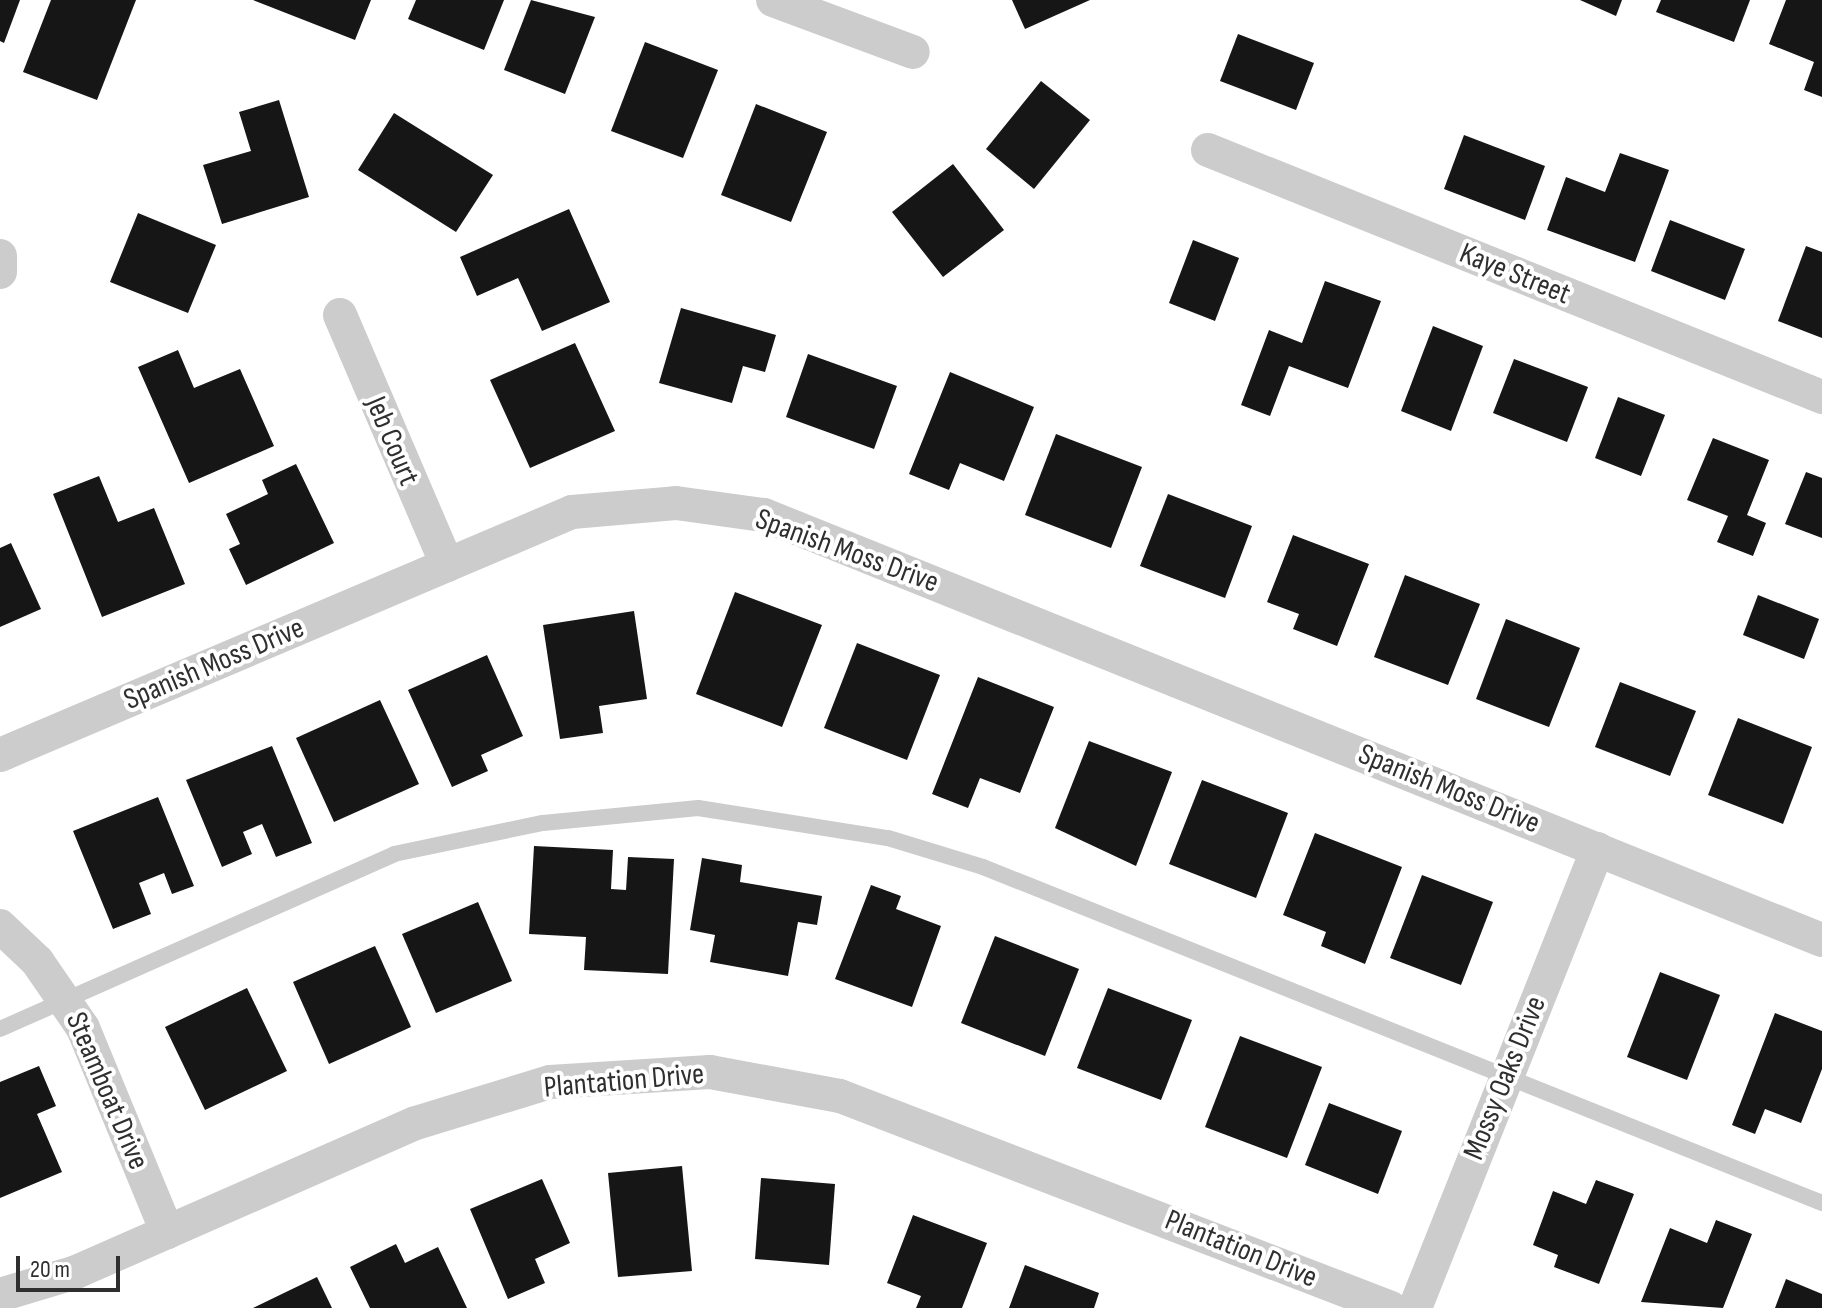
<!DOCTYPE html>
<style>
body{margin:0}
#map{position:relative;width:1822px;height:1308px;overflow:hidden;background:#fff;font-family:"Sofia Sans Condensed",sans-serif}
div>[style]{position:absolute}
.building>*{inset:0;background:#161616}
.service>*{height:16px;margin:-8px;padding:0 8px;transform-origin:8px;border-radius:8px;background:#ccc}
.minor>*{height:34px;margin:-17px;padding:0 17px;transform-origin:17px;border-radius:17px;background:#ccc}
span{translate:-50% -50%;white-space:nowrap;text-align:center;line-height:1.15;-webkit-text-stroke:8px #fff;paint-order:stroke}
.street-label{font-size:30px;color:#2f2f2f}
.scale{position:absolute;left:16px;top:1256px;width:104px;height:36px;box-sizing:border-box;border:4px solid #2f2f2f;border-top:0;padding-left:10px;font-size:24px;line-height:28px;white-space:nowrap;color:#2f2f2f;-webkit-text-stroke:6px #fff;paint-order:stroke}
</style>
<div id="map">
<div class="building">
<div style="clip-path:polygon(0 0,20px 0,4px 43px,0 41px)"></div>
<div style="clip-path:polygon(51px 0,136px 0,97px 100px,23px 72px)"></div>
<div style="clip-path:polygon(253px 0,371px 0,355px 40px)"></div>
<div style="clip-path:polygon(416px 0,504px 0,484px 50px,408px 19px)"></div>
<div style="clip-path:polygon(531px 0,595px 17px,565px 94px,504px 70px)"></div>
<div style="clip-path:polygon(1012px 0,1090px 0,1025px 29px)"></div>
<div style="clip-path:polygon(1580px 0,1622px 0,1616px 16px)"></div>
<div style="clip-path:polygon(1661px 0,1750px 0,1734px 42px,1656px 12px)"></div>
<div style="clip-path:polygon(1786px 0,1822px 0,1822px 97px,1804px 90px,1814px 62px,1769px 44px)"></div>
<div style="clip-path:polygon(1238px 34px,1314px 63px,1296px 110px,1220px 81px)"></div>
<div style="clip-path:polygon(645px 42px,718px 70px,683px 158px,611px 131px)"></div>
<div style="clip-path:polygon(1041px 81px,1090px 120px,1034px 189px,986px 149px)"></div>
<div style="clip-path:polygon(279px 100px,309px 197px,222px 224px,203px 165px,251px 151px,239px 112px)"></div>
<div style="clip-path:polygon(756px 104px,827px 132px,791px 222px,721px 195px)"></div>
<div style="clip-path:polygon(394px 113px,493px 175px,456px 232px,358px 170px)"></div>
<div style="clip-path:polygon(1464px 135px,1545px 166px,1525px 220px,1444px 189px)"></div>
<div style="clip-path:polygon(1620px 153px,1669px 170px,1635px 262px,1547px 230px,1566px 177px,1605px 192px)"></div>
<div style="clip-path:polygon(953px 164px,1004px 230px,943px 277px,892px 212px)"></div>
<div style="clip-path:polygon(569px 209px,610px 302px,542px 331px,518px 278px,477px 296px,460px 257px)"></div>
<div style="clip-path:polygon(138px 213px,216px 245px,188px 313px,110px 282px)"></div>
<div style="clip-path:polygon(1670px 220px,1745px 249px,1725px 300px,1651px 271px)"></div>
<div style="clip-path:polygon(1193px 240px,1239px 258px,1215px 321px,1169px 303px)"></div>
<div style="clip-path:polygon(1806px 246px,1822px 252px,1822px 338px,1778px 321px)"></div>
<div style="clip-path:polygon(1325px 281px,1381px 301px,1348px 388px,1289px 366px,1270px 416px,1241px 405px,1269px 330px,1302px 343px)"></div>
<div style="clip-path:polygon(681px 308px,776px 335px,765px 372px,743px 366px,732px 403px,659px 383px)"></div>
<div style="clip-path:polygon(1433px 326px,1483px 346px,1451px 431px,1401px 411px)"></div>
<div style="clip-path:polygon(575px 343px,615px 431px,530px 468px,490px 380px)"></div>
<div style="clip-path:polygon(178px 350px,194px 388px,240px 369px,274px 446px,189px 483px,138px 367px)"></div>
<div style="clip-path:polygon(808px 354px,897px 386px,874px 449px,786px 417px)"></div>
<div style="clip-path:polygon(1514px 359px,1588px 387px,1567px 442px,1493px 413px)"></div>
<div style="clip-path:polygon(950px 372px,1034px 407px,1004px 481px,960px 463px,949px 490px,909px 474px)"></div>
<div style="clip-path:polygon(1618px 397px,1665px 415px,1641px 476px,1595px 458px)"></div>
<div style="clip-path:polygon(1056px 434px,1142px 467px,1111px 548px,1025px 515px)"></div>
<div style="clip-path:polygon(1713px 438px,1769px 460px,1747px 515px,1766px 523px,1753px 556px,1717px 542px,1728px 516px,1687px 500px)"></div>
<div style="clip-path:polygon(296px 464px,334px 543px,246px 585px,229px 549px,240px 544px,226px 514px,268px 494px,262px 480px)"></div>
<div style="clip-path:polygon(1806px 472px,1822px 478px,1822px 538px,1785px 524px)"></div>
<div style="clip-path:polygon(99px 476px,118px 522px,154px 508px,185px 584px,102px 617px,53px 494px)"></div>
<div style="clip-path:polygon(1168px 494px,1252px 526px,1225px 598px,1140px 566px)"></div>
<div style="clip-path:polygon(1293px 535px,1369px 564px,1337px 646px,1293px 629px,1299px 614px,1267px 602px)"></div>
<div style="clip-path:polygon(11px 543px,41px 609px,0 627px,0 548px)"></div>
<div style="clip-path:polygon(1405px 575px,1480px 604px,1448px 685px,1374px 657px)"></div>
<div style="clip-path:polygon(735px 592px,822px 625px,782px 727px,696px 694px)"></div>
<div style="clip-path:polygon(1758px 595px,1819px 619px,1804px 659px,1743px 635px)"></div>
<div style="clip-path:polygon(634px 611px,647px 699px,599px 706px,603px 733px,560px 739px,543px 625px)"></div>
<div style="clip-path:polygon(1506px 619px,1580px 648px,1549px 727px,1476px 699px)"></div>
<div style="clip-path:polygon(857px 643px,940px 675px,907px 760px,824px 728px)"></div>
<div style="clip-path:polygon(487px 655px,523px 736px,481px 755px,488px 771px,452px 787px,408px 690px)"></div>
<div style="clip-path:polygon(978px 677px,1054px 707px,1020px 793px,980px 778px,968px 808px,932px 794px)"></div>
<div style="clip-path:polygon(1620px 682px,1696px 711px,1670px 776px,1595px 747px)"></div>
<div style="clip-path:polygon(380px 700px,419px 784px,334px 822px,296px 738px)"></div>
<div style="clip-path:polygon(1738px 718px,1812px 747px,1783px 824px,1708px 795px)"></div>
<div style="clip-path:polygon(1089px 741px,1172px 772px,1136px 866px,1055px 828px)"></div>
<div style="clip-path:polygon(272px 746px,312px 843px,276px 857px,262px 824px,243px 832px,252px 854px,222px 867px,186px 780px)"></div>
<div style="clip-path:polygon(1202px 780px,1288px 813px,1256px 898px,1169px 864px)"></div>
<div style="clip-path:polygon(158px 797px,194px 886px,172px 894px,164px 873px,139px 883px,151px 914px,113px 929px,73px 831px)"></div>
<div style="clip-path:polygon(1315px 833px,1402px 867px,1365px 964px,1321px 946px,1326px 932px,1283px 915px)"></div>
<div style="clip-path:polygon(534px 846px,613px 850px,611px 889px,626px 890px,628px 857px,674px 859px,668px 974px,584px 970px,586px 937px,529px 934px)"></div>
<div style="clip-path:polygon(702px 858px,742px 865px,740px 882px,822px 896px,817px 925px,798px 922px,788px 976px,710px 962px,715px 935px,690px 930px)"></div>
<div style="clip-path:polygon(1422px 875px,1493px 902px,1461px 985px,1390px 958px)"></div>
<div style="clip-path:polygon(871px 885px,901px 896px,896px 909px,941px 926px,912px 1007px,835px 979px)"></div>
<div style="clip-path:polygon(478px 902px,512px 981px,436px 1013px,402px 934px)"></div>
<div style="clip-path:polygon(995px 936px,1079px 969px,1045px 1056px,961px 1023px)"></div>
<div style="clip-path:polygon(375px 946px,411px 1027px,329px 1064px,293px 982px)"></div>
<div style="clip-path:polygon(1660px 972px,1720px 995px,1687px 1080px,1627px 1057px)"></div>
<div style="clip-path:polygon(247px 988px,287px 1071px,205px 1110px,165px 1027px)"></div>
<div style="clip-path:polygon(1108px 988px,1192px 1020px,1161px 1100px,1077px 1068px)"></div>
<div style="clip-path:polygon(1775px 1013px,1822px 1031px,1822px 1069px,1801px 1123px,1765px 1109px,1755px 1134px,1732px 1125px)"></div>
<div style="clip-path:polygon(1240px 1036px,1322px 1067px,1287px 1158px,1205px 1127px)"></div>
<div style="clip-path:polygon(39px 1066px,56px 1106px,37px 1114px,62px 1172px,0 1198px,0 1082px)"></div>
<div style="clip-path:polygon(1329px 1103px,1402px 1131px,1378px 1194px,1305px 1165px)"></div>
<div style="clip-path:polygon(682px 1166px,692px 1271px,618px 1277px,608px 1173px)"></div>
<div style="clip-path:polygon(761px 1178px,835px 1184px,829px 1265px,755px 1259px)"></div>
<div style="clip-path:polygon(542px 1179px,570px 1243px,535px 1259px,545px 1283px,508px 1299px,470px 1209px)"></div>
<div style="clip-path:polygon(1596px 1180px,1634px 1194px,1599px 1284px,1554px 1267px,1558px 1255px,1533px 1245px,1553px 1191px,1586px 1204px)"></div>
<div style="clip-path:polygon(913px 1215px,987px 1243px,962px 1308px,916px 1308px,921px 1296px,887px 1283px)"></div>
<div style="clip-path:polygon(1716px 1220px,1752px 1234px,1723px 1308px,1641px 1302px,1670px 1228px,1707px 1243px)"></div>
<div style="clip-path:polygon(396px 1244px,405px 1263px,438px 1247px,467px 1308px,370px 1308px,350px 1267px)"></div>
<div style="clip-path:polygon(1025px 1265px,1099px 1293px,1094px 1308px,1009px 1308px)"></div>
<div style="clip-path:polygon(317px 1277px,332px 1308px,253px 1308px)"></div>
<div style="clip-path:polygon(1786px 1279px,1822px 1294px,1822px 1308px,1775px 1308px)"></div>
</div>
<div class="service">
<div style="left:0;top:1029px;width:431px;rotate:-23.9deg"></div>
<div style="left:394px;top:854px;width:152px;rotate:-11.8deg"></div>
<div style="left:543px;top:823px;width:156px;rotate:-5.5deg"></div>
<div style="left:698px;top:808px;width:192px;rotate:9deg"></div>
<div style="left:888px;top:838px;width:99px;rotate:17deg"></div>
<div style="left:983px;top:867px;width:904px;rotate:21.82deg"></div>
</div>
<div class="minor">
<div style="left:773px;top:0;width:149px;rotate:20.4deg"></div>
<div style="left:1208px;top:150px;width:662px;rotate:21.91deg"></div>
<div style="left:0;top:256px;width:16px;rotate:90deg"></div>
<div style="left:340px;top:315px;width:272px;rotate:66.8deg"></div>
<div style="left:0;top:755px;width:621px;rotate:-23.02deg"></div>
<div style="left:572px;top:512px;width:104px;rotate:-4.9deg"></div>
<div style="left:676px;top:503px;width:89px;rotate:7.8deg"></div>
<div style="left:764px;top:515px;width:1140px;rotate:21.89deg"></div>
<div style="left:0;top:926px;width:51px;rotate:43.4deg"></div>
<div style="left:37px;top:961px;width:81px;rotate:55.5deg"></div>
<div style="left:83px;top:1028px;width:221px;rotate:67.6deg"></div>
<div style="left:0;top:1295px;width:79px;rotate:-16.8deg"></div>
<div style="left:76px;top:1272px;width:371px;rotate:-23.7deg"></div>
<div style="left:416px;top:1123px;width:140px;rotate:-17deg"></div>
<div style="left:550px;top:1082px;width:160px;rotate:-3.6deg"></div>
<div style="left:710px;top:1072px;width:132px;rotate:10.5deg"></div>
<div style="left:840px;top:1096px;width:590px;rotate:21.04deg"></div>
<div style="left:1415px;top:1308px;width:494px;rotate:-68.3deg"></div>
</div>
<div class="street-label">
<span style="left:1515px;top:274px;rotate:22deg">Kaye Street</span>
<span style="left:392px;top:441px;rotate:67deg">Jeb Court</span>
<span style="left:847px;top:551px;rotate:20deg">Spanish Moss Drive</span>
<span style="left:214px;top:664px;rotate:-23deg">Spanish Moss Drive</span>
<span style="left:1449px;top:789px;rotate:22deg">Spanish Moss Drive</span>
<span style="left:1505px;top:1078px;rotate:-68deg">Mossy Oaks Drive</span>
<span style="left:624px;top:1081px;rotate:-5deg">Plantation Drive</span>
<span style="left:107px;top:1091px;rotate:67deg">Steamboat Drive</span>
<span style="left:1241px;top:1249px;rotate:22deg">Plantation Drive</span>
</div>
<div class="scale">20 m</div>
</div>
